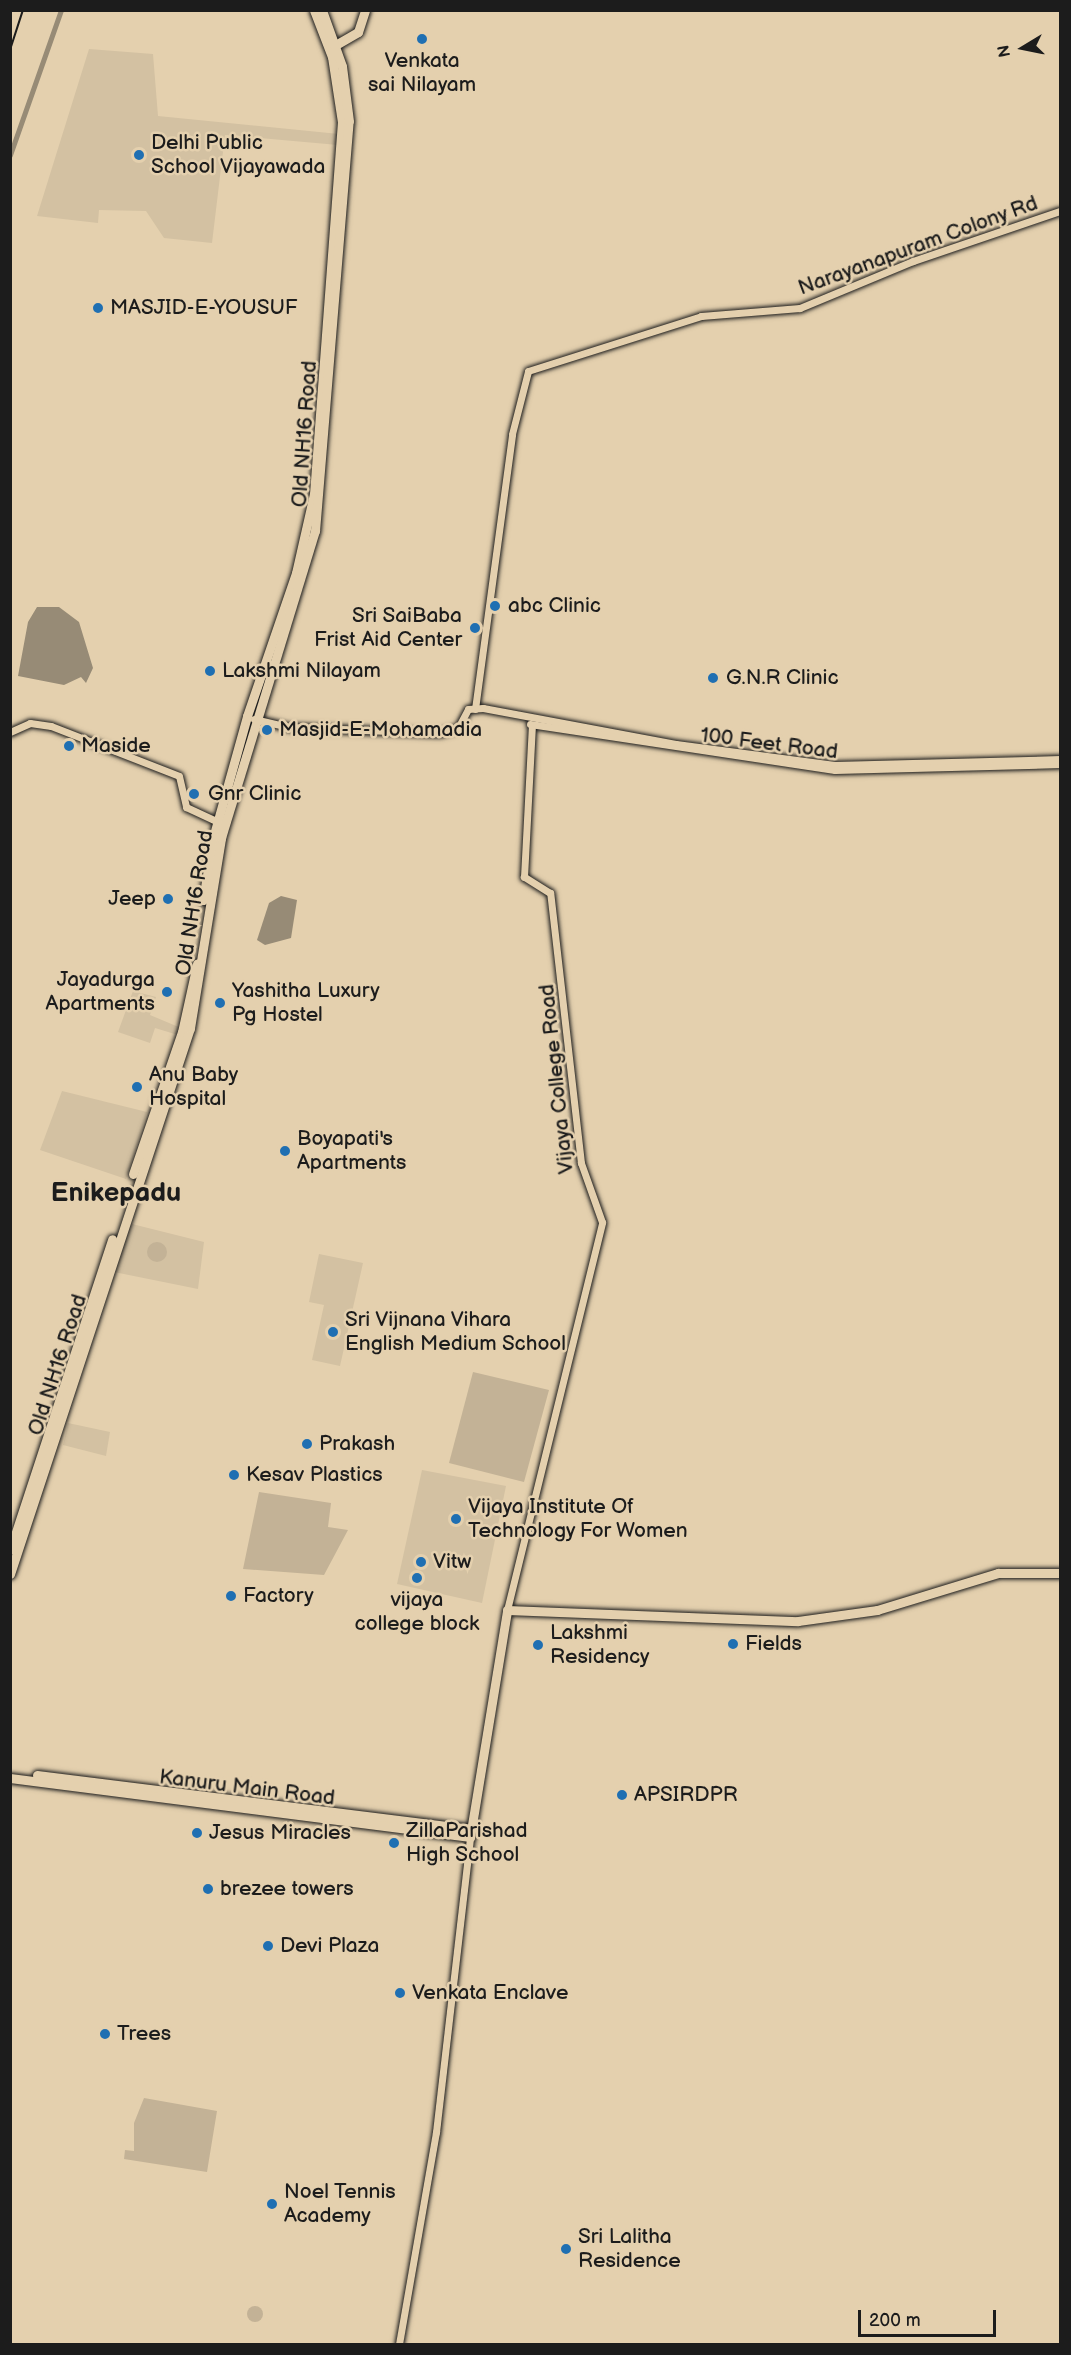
<!DOCTYPE html>
<style>
body{margin:0}
#map{position:relative;width:1071px;height:2355px;overflow:hidden;background:#e4d0ae;font-family:"Balsamiq Sans",sans-serif}
div>[style]{position:absolute}
.built>*{inset:0;background:#d3c1a2}
.green>*{inset:0;background:#c3b296}
.round{border-radius:50%}
.water>*{inset:0;background:#978b76}
.canal>*{height:4.5px;margin:-2.25px;padding:0 2.25px;transform-origin:2.25px;border-radius:2.25px;background:#978b76}
.roads{filter:drop-shadow(0 0 2px #1c1c1c) drop-shadow(0 0 2px #1c1c1c)}
.minor>*{height:7px;margin:-3.5px;padding:0 3.5px;transform-origin:3.5px;border-radius:3.5px;background:#e4d0ae}
.major>*{height:9px;margin:-4.5px;padding:0 4.5px;transform-origin:4.5px;border-radius:4.5px;background:#e4d0ae}
.rail>*{height:1.5px;margin:-0.75px;padding:0 0.75px;transform-origin:0.75px;border-radius:0.75px;background:#1c1c1c}
.dots>*{width:16px;height:16px;translate:-50% -50%;box-sizing:border-box;border:3px solid #e4d0ae;border-radius:50%}
span{translate:-50% -50%;white-space:nowrap;text-align:center;line-height:1.15;-webkit-text-stroke:5px #e4d0ae;paint-order:stroke}
.poi-label{font-size:21px;color:#1c1c1c}
.left{translate:0 -50%;text-align:left}
.right{translate:-100% -50%;text-align:right}
.street-label{font-size:21px;color:#1c1c1c}
.district-label{font-size:27px;color:#1c1c1c;font-weight:700}
.frame{position:absolute;inset:0;border:12px solid #1c1c1c;pointer-events:none}
.north{position:absolute;left:993px;top:18px;width:60px;height:60px;-webkit-text-stroke:4px #e4d0ae;paint-order:stroke;rotate:260deg;font-size:16px;font-weight:700;line-height:24px;text-align:center;color:#1c1c1c}
.north::after{content:'';display:block;margin:auto;width:21px;height:27px;background:#1c1c1c;clip-path:polygon(50% 0,100% 100%,50% 72%,0 100%)}
.scale{position:absolute;left:858px;top:2310px;width:138px;height:27px;box-sizing:border-box;border:3px solid #1c1c1c;border-top:0;padding-left:8px;font-size:18px;line-height:21px;white-space:nowrap;color:#1c1c1c;-webkit-text-stroke:4px #e4d0ae;paint-order:stroke}
</style>
<div id="map">
<div class="built">
<div style="clip-path:polygon(89px 49px,153px 54px,158px 116px,339px 134px,338px 145px,225px 135px,212px 243px,164px 238px,146px 211px,99px 210px,98px 223px,37px 216px)"></div>
<div style="clip-path:polygon(133px 991px,156px 997px,150px 1015px,181px 1028px,178px 1035px,155px 1028px,150px 1043px,118px 1032px)"></div>
<div style="clip-path:polygon(62px 1091px,147px 1112px,126px 1179px,40px 1150px)"></div>
<div style="clip-path:polygon(128px 1223px,204px 1242px,198px 1289px,114px 1272px)"></div>
<div style="clip-path:polygon(319px 1254px,363px 1263px,340px 1366px,312px 1360px,324px 1305px,309px 1302px)"></div>
<div style="clip-path:polygon(68px 1423px,110px 1432px,106px 1456px,63px 1445px)"></div>
<div style="clip-path:polygon(422px 1470px,506px 1486px,482px 1603px,397px 1584px)"></div>
</div>
<div class="green">
<div class="round" style="left:147px;top:1242px;width:20px;height:20px"></div>
<div style="clip-path:polygon(473px 1372px,549px 1390px,524px 1482px,449px 1463px)"></div>
<div style="clip-path:polygon(259px 1492px,331px 1503px,328px 1527px,348px 1530px,324px 1575px,243px 1569px)"></div>
<div style="clip-path:polygon(144px 2098px,217px 2111px,207px 2172px,124px 2159px,125px 2150px,134px 2151px,134px 2123px)"></div>
<div class="round" style="left:247px;top:2306px;width:16px;height:16px"></div>
</div>
<div class="water">
<div style="clip-path:polygon(37px 607px,59px 607px,79px 622px,93px 668px,86px 683px,81px 677px,64px 685px,18px 676px,28px 622px)"></div>
<div style="clip-path:polygon(281px 896px,297px 900px,291px 938px,265px 945px,257px 940px,269px 903px)"></div>
</div>
<div class="canal">
<div style="left:10px;top:155px;width:154px;rotate:-70.6deg"></div>
</div>
<div class="roads">
<div class="minor">
<div style="left:475px;top:709px;width:277px;rotate:-82.3deg"></div>
<div style="left:512px;top:434px;width:65px;rotate:-75.7deg"></div>
<div style="left:528px;top:371px;width:182px;rotate:-17.6deg"></div>
<div style="left:701px;top:316px;width:99px;rotate:-4.6deg"></div>
<div style="left:800px;top:308px;width:122px;rotate:-22.6deg"></div>
<div style="left:913px;top:261px;width:155px;rotate:-18.8deg"></div>
<div style="left:254px;top:719px;width:36px;rotate:13deg"></div>
<div style="left:289px;top:727px;width:150px;rotate:2.3deg"></div>
<div style="left:439px;top:733px;width:20px;rotate:-15deg"></div>
<div style="left:458px;top:728px;width:21px;rotate:-62deg"></div>
<div style="left:468px;top:709px;width:15px;rotate:-4deg"></div>
<div style="left:483px;top:708px;width:196px;rotate:10.6deg"></div>
<div style="left:676px;top:744px;width:160px;rotate:7.5deg"></div>
<div style="left:835px;top:765px;width:225px;rotate:-1.5deg"></div>
<div style="left:530px;top:724px;width:308px;rotate:8.6deg"></div>
<div style="left:835px;top:770px;width:225px;rotate:-1.5deg"></div>
<div style="left:10px;top:732px;width:22px;rotate:-24deg"></div>
<div style="left:30px;top:723px;width:21px;rotate:8deg"></div>
<div style="left:51px;top:726px;width:137px;rotate:21.3deg"></div>
<div style="left:179px;top:776px;width:32px;rotate:77deg"></div>
<div style="left:186px;top:807px;width:35px;rotate:25deg"></div>
<div style="left:507px;top:1610px;width:399px;rotate:-76.2deg"></div>
<div style="left:602px;top:1222px;width:63px;rotate:-109.6deg"></div>
<div style="left:581px;top:1163px;width:272px;rotate:-96.5deg"></div>
<div style="left:550px;top:893px;width:31px;rotate:-148deg"></div>
<div style="left:524px;top:877px;width:152px;rotate:-87deg"></div>
<div style="left:399px;top:2344px;width:215px;rotate:-80.1deg"></div>
<div style="left:436px;top:2132px;width:297px;rotate:-83.4deg"></div>
</div>
<div class="major">
<div style="left:332px;top:47px;width:30px;rotate:-30deg"></div>
<div style="left:358px;top:32px;width:23px;rotate:-72deg"></div>
<div style="left:203px;top:900px;width:63px;rotate:-80.8deg"></div>
<div style="left:213px;top:838px;width:127px;rotate:-74.4deg"></div>
<div style="left:247px;top:716px;width:151px;rotate:-71.1deg"></div>
<div style="left:296px;top:573px;width:81px;rotate:-77.2deg"></div>
<div style="left:314px;top:494px;width:373px;rotate:-85.7deg"></div>
<div style="left:342px;top:122px;width:66px;rotate:-98.7deg"></div>
<div style="left:332px;top:57px;width:50px;rotate:-111deg"></div>
<div style="left:133px;top:1174px;width:150px;rotate:-71deg"></div>
<div style="left:182px;top:1032px;width:70px;rotate:-77.6deg"></div>
<div style="left:10px;top:1550px;width:327px;rotate:-71.8deg"></div>
<div style="left:10px;top:1574px;width:575px;rotate:-71.75deg"></div>
<div style="left:190px;top:1028px;width:193px;rotate:-80.7deg"></div>
<div style="left:221px;top:838px;width:321px;rotate:-73deg"></div>
<div style="left:315px;top:531px;width:411px;rotate:-85.3deg"></div>
<div style="left:349px;top:121px;width:55px;rotate:-97.3deg"></div>
<div style="left:342px;top:66px;width:59px;rotate:-109.7deg"></div>
<div style="left:37px;top:1775px;width:437px;rotate:7.1deg"></div>
<div style="left:10px;top:1778px;width:464px;rotate:7.3deg"></div>
<div style="left:470px;top:1837px;width:230px;rotate:-80.7deg"></div>
<div style="left:507px;top:1610px;width:291px;rotate:2.2deg"></div>
<div style="left:798px;top:1621px;width:80px;rotate:-7.9deg"></div>
<div style="left:877px;top:1610px;width:127px;rotate:-17deg"></div>
<div style="left:998px;top:1573px;width:62px"></div>
</div>
</div>
<div class="rail">
<div style="left:10px;top:50px;width:42px;rotate:-72deg"></div>
</div>
<div class="dots">
<div style="left:422px;top:39px;background:#1f6fb2"></div>
<div style="left:139px;top:155px;background:#1f6fb2"></div>
<div style="left:98px;top:308px;background:#1f6fb2"></div>
<div style="left:495px;top:606px;background:#1f6fb2"></div>
<div style="left:475px;top:628px;background:#1f6fb2"></div>
<div style="left:210px;top:671px;background:#1f6fb2"></div>
<div style="left:713px;top:678px;background:#1f6fb2"></div>
<div style="left:267px;top:730px;background:#1f6fb2"></div>
<div style="left:69px;top:746px;background:#1f6fb2"></div>
<div style="left:194px;top:794px;background:#1f6fb2"></div>
<div style="left:168px;top:899px;background:#1f6fb2"></div>
<div style="left:167px;top:992px;background:#1f6fb2"></div>
<div style="left:220px;top:1003px;background:#1f6fb2"></div>
<div style="left:137px;top:1087px;background:#1f6fb2"></div>
<div style="left:285px;top:1151px;background:#1f6fb2"></div>
<div style="left:333px;top:1332px;background:#1f6fb2"></div>
<div style="left:307px;top:1444px;background:#1f6fb2"></div>
<div style="left:234px;top:1475px;background:#1f6fb2"></div>
<div style="left:456px;top:1519px;background:#1f6fb2"></div>
<div style="left:421px;top:1562px;background:#1f6fb2"></div>
<div style="left:417px;top:1578px;background:#1f6fb2"></div>
<div style="left:231px;top:1596px;background:#1f6fb2"></div>
<div style="left:733px;top:1644px;background:#1f6fb2"></div>
<div style="left:538px;top:1645px;background:#1f6fb2"></div>
<div style="left:622px;top:1795px;background:#1f6fb2"></div>
<div style="left:197px;top:1833px;background:#1f6fb2"></div>
<div style="left:394px;top:1843px;background:#1f6fb2"></div>
<div style="left:208px;top:1889px;background:#1f6fb2"></div>
<div style="left:268px;top:1946px;background:#1f6fb2"></div>
<div style="left:400px;top:1993px;background:#1f6fb2"></div>
<div style="left:105px;top:2034px;background:#1f6fb2"></div>
<div style="left:272px;top:2204px;background:#1f6fb2"></div>
<div style="left:566px;top:2249px;background:#1f6fb2"></div>
</div>
<div class="poi-label">
<span style="left:422px;top:73px">Venkata<br>sai Nilayam</span>
<span class="left" style="left:151px;top:155px">Delhi Public<br>School Vijayawada</span>
<span class="left" style="left:110px;top:308px">MASJID-E-YOUSUF</span>
<span class="left" style="left:508px;top:606px">abc Clinic</span>
<span class="right" style="left:462px;top:628px">Sri SaiBaba<br>Frist Aid Center</span>
<span class="left" style="left:222px;top:671px">Lakshmi Nilayam</span>
<span class="left" style="left:726px;top:678px">G.N.R Clinic</span>
<span class="left" style="left:279px;top:730px">Masjid-E-Mohamadia</span>
<span class="left" style="left:81px;top:746px">Maside</span>
<span class="left" style="left:208px;top:794px">Gnr Clinic</span>
<span class="right" style="left:156px;top:899px">Jeep</span>
<span class="right" style="left:155px;top:992px">Jayadurga<br>Apartments</span>
<span class="left" style="left:232px;top:1003px">Yashitha Luxury<br>Pg Hostel</span>
<span class="left" style="left:149px;top:1087px">Anu Baby<br>Hospital</span>
<span class="left" style="left:297px;top:1151px">Boyapati's<br>Apartments</span>
<span class="left" style="left:345px;top:1332px">Sri Vijnana Vihara<br>English Medium School</span>
<span class="left" style="left:319px;top:1444px">Prakash</span>
<span class="left" style="left:246px;top:1475px">Kesav Plastics</span>
<span class="left" style="left:468px;top:1519px">Vijaya Institute Of<br>Technology For Women</span>
<span class="left" style="left:433px;top:1562px">Vitw</span>
<span class="left" style="left:243px;top:1596px">Factory</span>
<span style="left:417px;top:1612px">vijaya<br>college block</span>
<span class="left" style="left:550px;top:1645px">Lakshmi<br>Residency</span>
<span class="left" style="left:745px;top:1644px">Fields</span>
<span class="left" style="left:634px;top:1795px">APSIRDPR</span>
<span class="left" style="left:406px;top:1843px">ZillaParishad<br>High School</span>
<span class="left" style="left:209px;top:1833px">Jesus Miracles</span>
<span class="left" style="left:220px;top:1889px">brezee towers</span>
<span class="left" style="left:280px;top:1946px">Devi Plaza</span>
<span class="left" style="left:412px;top:1993px">Venkata Enclave</span>
<span class="left" style="left:117px;top:2034px">Trees</span>
<span class="left" style="left:284px;top:2204px">Noel Tennis<br>Academy</span>
<span class="left" style="left:578px;top:2249px">Sri Lalitha<br>Residence</span>
</div>
<div class="street-label">
<span style="left:918px;top:246px;rotate:-20deg">Narayanapuram Colony Rd</span>
<span style="left:305px;top:434px;rotate:-86deg">Old NH16 Road</span>
<span style="left:769px;top:744px;rotate:7deg">100 Feet Road</span>
<span style="left:195px;top:903px;rotate:-81deg">Old NH16 Road</span>
<span style="left:557px;top:1079px;rotate:-96deg">Vijaya College Road</span>
<span style="left:58px;top:1365px;rotate:-72deg">Old NH16 Road</span>
<span style="left:247px;top:1788px;rotate:7deg">Kanuru Main Road</span>
</div>
<div class="district-label">
<span style="left:116px;top:1194px">Enikepadu</span>
</div>
<div class="frame"></div>
<div class="north">N</div>
<div class="scale">200 m</div>
</div>
